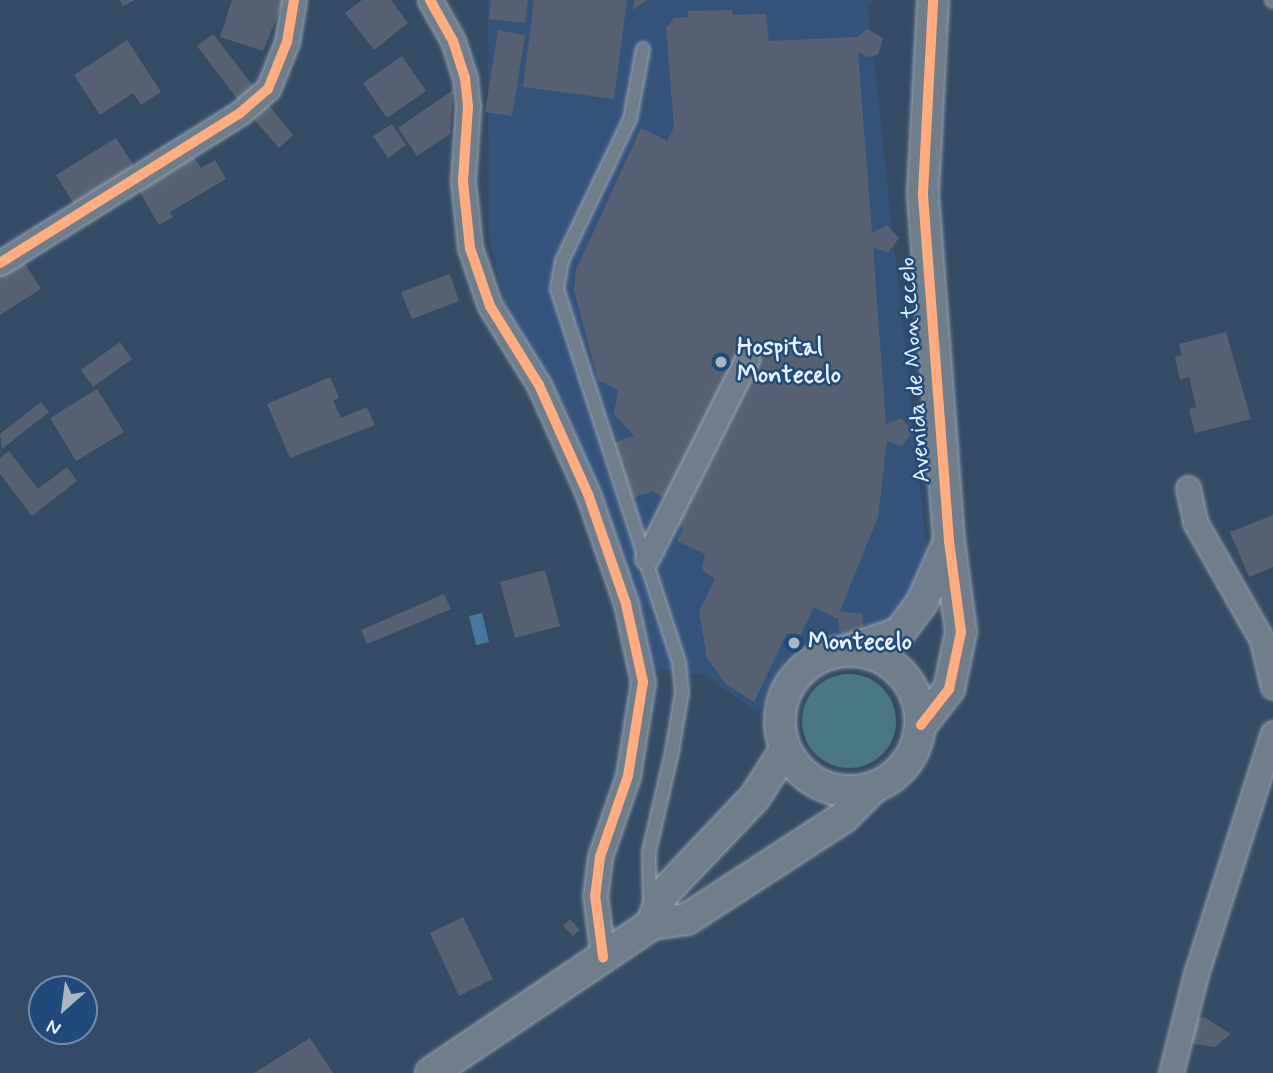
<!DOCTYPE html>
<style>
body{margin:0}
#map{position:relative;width:1273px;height:1073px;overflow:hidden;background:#344b65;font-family:Mynerve,sans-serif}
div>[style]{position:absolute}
.built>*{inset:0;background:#34537b}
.green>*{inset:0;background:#497784}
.round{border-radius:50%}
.water>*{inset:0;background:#45799d}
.building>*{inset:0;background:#566273}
.roads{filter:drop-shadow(0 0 2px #9aa6b3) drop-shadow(0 0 2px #9aa6b3)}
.service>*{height:12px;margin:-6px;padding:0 6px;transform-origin:6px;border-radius:6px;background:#707e8c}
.minor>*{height:23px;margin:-11.5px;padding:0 11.5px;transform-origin:11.5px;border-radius:11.5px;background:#707e8c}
.tertiary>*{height:30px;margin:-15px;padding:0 15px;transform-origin:15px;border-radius:15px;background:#707e8c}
.tertiary>.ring{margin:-15px;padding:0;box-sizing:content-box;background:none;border:30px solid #707e8c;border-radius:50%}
.cycleway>*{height:10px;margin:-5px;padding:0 5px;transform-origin:5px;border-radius:5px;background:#ffac80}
.dots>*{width:19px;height:19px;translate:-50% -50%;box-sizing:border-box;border:4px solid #1f4a7a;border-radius:50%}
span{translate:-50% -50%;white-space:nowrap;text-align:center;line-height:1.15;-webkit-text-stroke:5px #1f4a7a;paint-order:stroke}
.poi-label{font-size:24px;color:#e8f1f8;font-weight:700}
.left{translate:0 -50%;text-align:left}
.street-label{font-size:24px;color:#e8f1f8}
.north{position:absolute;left:28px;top:975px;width:70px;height:70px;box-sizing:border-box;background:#1f4a7a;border:2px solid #6f8dac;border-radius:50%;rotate:208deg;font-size:19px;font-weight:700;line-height:28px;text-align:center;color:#e8f1f8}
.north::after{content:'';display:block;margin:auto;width:24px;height:32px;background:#a9b7c5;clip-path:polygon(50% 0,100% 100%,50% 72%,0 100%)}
</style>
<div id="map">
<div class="built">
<div style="clip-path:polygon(488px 0,873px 0,868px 6px,928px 562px,913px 602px,879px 630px,815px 641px,788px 655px,758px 713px,705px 675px,653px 668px,563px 404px,509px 320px,489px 236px)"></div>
</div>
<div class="green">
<div class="round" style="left:802px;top:674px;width:94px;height:94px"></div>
</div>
<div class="water">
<div style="clip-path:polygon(482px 613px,489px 642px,476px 645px,469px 616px)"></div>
</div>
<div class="building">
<div style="clip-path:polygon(120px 0,135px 0,123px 6px)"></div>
<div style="clip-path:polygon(232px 0,284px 0,263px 51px,220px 37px)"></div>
<div style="clip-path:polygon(362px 0,391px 0,408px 23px,374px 50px,345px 13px)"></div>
<div style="clip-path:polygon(491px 0,528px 0,525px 23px,489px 19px)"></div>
<div style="clip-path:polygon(534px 0,627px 0,614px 99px,523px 87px)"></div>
<div style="clip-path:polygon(634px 0,647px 0,633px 10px)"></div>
<div style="clip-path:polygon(732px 10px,733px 15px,766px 14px,769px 41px,857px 37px,867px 29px,883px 38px,878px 55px,868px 57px,858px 52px,872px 233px,887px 225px,899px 238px,888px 253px,873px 247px,886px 425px,901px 418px,913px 431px,902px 446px,887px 441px,878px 517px,840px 611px,862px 614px,864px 632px,846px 637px,839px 631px,838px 619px,814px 607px,799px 638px,787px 633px,754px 702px,726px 684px,707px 658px,699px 611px,715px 579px,702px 570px,705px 554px,677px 541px,683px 529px,677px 525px,745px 387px,665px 499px,653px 491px,624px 501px,606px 445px,634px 436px,614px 414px,618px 390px,598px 380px,574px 290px,576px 270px,641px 128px,667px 141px,674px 127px,666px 28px,674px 18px,688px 17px,688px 11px)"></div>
<div style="clip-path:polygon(498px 30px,525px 35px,512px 116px,485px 112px)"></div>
<div style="clip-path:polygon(213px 34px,254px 87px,238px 100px,197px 46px)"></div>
<div style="clip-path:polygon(127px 40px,161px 92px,141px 105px,133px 93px,100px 115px,74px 75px)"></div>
<div style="clip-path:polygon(402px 56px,426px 91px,387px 118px,363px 83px)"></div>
<div style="clip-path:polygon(453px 90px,450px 134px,417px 156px,398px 128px)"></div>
<div style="clip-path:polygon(268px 104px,293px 135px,279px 148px,252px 117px)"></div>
<div style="clip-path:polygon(392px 124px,406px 145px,388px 158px,373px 136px)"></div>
<div style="clip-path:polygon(116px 138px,136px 169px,75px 206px,56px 175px)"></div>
<div style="clip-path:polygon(194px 157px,201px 168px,215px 160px,226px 179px,170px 212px,173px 217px,159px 225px,138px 189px)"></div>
<div style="clip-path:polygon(21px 257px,41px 289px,0 315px,0 270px)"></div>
<div style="clip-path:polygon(450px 274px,459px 301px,412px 319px,401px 292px)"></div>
<div style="clip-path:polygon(1226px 332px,1251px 419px,1195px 433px,1189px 409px,1196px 407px,1189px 377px,1180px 380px,1175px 357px,1182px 355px,1179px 344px)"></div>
<div style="clip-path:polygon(120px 342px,132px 359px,93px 387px,81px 370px)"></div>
<div style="clip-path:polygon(330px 377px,339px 398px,333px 401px,341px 418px,367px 407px,375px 425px,290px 458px,267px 404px)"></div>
<div style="clip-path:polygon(97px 389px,124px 432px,76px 461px,50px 418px)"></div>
<div style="clip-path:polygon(41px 402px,49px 412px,2px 449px,0 434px)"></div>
<div style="clip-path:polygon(9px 451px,38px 489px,67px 467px,77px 481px,32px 516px,0 474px,0 458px)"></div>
<div style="clip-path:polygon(1273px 515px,1273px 567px,1249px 577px,1230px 532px)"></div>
<div style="clip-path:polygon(545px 570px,560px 626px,515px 638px,500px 582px)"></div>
<div style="clip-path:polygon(444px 594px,451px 609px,367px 644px,361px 630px)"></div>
<div style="clip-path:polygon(463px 917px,493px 979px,459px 996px,430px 933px)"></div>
<div style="clip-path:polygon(570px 919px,580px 930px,573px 936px,563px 926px)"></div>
<div style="clip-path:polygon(1204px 1017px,1231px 1034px,1215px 1047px,1187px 1043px,1194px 1018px)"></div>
<div style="clip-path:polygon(310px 1038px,333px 1073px,254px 1073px)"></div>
</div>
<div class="roads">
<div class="service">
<div style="left:1272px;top:0;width:1px;rotate:45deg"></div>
<div style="left:643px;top:49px;width:71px;rotate:100.5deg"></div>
<div style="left:630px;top:119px;width:157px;rotate:115.6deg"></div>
<div style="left:562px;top:261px;width:28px;rotate:100deg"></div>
<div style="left:557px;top:289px;width:393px;rotate:71.9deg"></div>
<div style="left:679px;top:663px;width:29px;rotate:84deg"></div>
<div style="left:682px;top:692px;width:61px;rotate:99.5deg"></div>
<div style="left:672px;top:752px;width:103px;rotate:103deg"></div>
<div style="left:649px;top:852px;width:52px;rotate:88.9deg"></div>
</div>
<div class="minor">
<div style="left:430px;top:0;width:47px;rotate:60.7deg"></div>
<div style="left:453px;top:41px;width:39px;rotate:72deg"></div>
<div style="left:465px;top:78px;width:28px;rotate:84deg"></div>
<div style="left:468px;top:106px;width:76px;rotate:93.8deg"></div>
<div style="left:463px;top:182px;width:66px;rotate:83.9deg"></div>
<div style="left:470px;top:248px;width:61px;rotate:71deg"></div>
<div style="left:490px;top:306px;width:93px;rotate:58.2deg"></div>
<div style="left:539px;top:385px;width:120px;rotate:65.8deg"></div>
<div style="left:588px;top:494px;width:116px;rotate:70.9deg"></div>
<div style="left:626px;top:604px;width:80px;rotate:77.7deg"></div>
<div style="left:643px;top:682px;width:95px;rotate:99.1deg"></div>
<div style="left:628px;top:776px;width:86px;rotate:109.1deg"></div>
<div style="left:600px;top:857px;width:38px;rotate:97deg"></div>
<div style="left:595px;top:895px;width:63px;rotate:82.6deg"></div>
<div style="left:0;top:263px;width:283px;rotate:-32deg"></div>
<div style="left:240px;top:113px;width:37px;rotate:-41deg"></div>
<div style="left:268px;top:89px;width:51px;rotate:-68deg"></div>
<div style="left:287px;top:42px;width:43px;rotate:-80.5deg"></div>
<div style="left:1188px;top:488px;width:35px;rotate:78deg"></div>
<div style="left:1195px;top:522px;width:136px;rotate:60.4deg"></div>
<div style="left:1262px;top:640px;width:48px;rotate:76.8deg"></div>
<div style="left:647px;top:558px;width:223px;rotate:-63.3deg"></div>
<div style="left:1171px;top:1073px;width:102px;rotate:-75.8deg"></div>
<div style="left:1196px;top:974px;width:253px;rotate:-72.3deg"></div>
</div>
<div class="tertiary">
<div style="left:850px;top:650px;width:52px;rotate:-19.1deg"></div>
<div style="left:899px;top:633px;width:39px;rotate:-53deg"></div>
<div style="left:922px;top:602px;width:67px;rotate:-66.1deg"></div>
<div class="ring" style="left:780px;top:651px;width:110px;height:110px"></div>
<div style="left:921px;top:725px;width:46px;rotate:-52.1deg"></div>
<div style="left:949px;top:689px;width:58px;rotate:-78.1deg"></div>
<div style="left:961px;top:632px;width:92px;rotate:-97.5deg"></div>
<div style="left:949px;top:541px;width:349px;rotate:-94.3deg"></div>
<div style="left:923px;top:193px;width:193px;rotate:-87deg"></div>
<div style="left:652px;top:924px;width:31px;rotate:-71deg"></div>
<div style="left:662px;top:895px;width:135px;rotate:-46.5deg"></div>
<div style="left:755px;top:797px;width:56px;rotate:-57.4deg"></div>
<div style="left:431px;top:1073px;width:267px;rotate:-34deg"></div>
<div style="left:652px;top:924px;width:35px;rotate:-8deg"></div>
<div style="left:687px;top:919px;width:187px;rotate:-33deg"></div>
<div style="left:844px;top:817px;width:41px;rotate:-45deg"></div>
</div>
</div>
<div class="cycleway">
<div style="left:430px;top:0;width:47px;rotate:60.7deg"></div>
<div style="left:453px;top:41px;width:39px;rotate:72deg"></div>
<div style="left:465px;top:78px;width:28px;rotate:84deg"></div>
<div style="left:468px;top:106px;width:76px;rotate:93.8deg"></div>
<div style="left:463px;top:182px;width:66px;rotate:83.9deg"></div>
<div style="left:470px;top:248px;width:61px;rotate:71deg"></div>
<div style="left:490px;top:306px;width:93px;rotate:58.2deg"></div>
<div style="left:539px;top:385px;width:120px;rotate:65.8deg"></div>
<div style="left:588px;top:494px;width:116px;rotate:70.9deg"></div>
<div style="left:626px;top:604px;width:80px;rotate:77.7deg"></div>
<div style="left:643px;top:682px;width:95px;rotate:99.1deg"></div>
<div style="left:628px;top:776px;width:86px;rotate:109.1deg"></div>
<div style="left:600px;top:857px;width:38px;rotate:97deg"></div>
<div style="left:595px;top:895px;width:63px;rotate:82.6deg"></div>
<div style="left:0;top:263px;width:283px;rotate:-32deg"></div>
<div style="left:240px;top:113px;width:37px;rotate:-41deg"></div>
<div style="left:268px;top:89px;width:51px;rotate:-68deg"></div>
<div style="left:287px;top:42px;width:43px;rotate:-80.5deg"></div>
<div style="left:921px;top:725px;width:46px;rotate:-52.1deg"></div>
<div style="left:949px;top:689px;width:58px;rotate:-78.1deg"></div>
<div style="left:961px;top:632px;width:92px;rotate:-97.5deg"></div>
<div style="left:949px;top:541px;width:349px;rotate:-94.3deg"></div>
<div style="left:923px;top:193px;width:193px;rotate:-87deg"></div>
</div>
<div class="dots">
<div style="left:721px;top:362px;background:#a9b7c5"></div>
<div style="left:794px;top:643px;background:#a9b7c5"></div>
</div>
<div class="poi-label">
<span class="left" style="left:737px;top:362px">Hospital<br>Montecelo</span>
<span class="left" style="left:808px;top:643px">Montecelo</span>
</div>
<div class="street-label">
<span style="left:915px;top:370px;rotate:-94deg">Avenida de Montecelo</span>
</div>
<div class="north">N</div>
</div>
